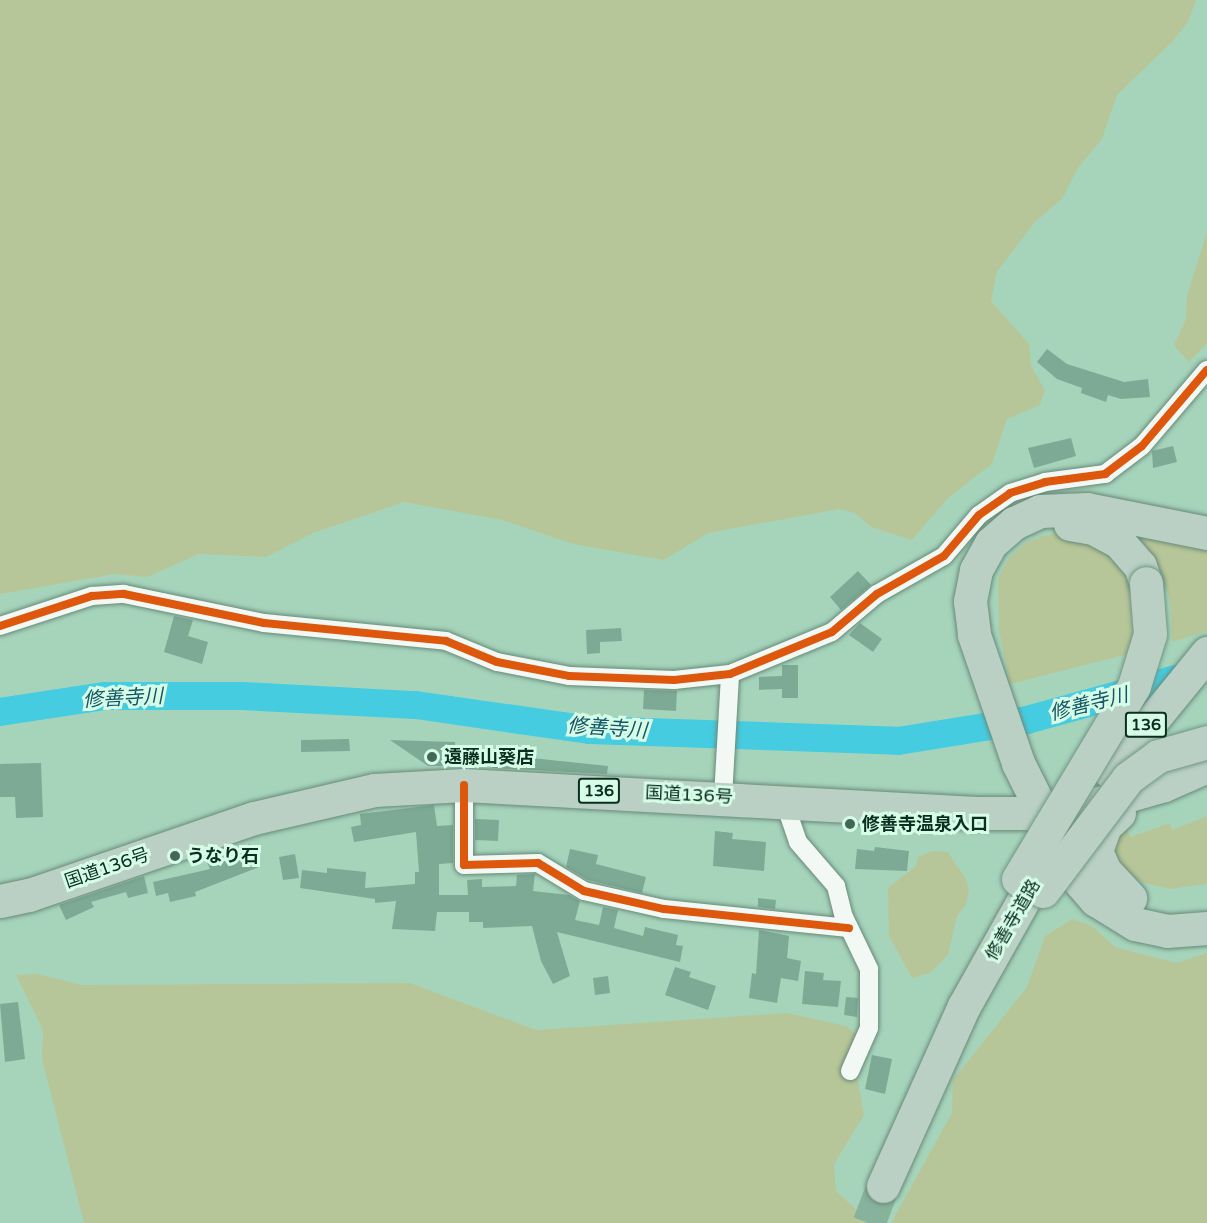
<!DOCTYPE html>
<meta charset="utf-8">
<style>
body{margin:0}
#map{position:relative;width:1207px;height:1223px;overflow:hidden;background:#a6d4bb;font-family:"Varela Round","Noto Sans JP",sans-serif}
div>[style]{position:absolute}
.green>*{inset:0;background:#b7c698}
.river>*{height:28px;margin:-14px;padding:0 14px;transform-origin:14px;border-radius:14px;background:#45cce1}
.building>*{inset:0;background:#7daa94}
.highway-tunnel>*{height:33px;margin-top:-16.5px;transform-origin:0;background:repeating-linear-gradient(90deg,#87b39c 0 33px,transparent 0 49px)}
.roads{filter:drop-shadow(0 0 2px #698a79) drop-shadow(0 0 2px #698a79)}
.street>*{height:18px;margin:-9px;padding:0 9px;transform-origin:9px;border-radius:9px;background:#f2f9f5}
.highway>*{height:33px;margin:-16.5px;padding:0 16.5px;transform-origin:16.5px;border-radius:16.5px;background:#bad0c5}
.bridges{filter:drop-shadow(0 0 2px #709683) drop-shadow(0 0 2px #709683)}
.highway-bridge>*{height:33px;margin:-16.5px;padding:0 16.5px;transform-origin:16.5px;border-radius:16.5px;background:#bad0c5}
.cycleway>*{height:8px;margin:-4px;padding:0 4px;transform-origin:4px;border-radius:4px;background:#dd570d}
.dots>*{width:16px;height:16px;translate:-50% -50%;box-sizing:border-box;border:3px solid #d6fee7;border-radius:50%}
span{translate:-50% -50%;white-space:nowrap;text-align:center;line-height:1.15;-webkit-text-stroke:6px #d6fee7;paint-order:stroke}
.shield-label span{padding:2px 4px;background:#d6fee7;border:2px solid;border-radius:4px;-webkit-text-stroke-width:0}
.shield-label{font-size:16px;color:#0b2f1e;font-weight:700}
.poi-label{font-size:18px;color:#0b2f1e;font-weight:700}
.left{translate:0 -50%;text-align:left}
.street-label{font-size:18px;color:#0b2f1e}
.water-label{font-size:20px;color:#165566;font-style:italic}
</style>
<div id="map">
<div class="green">
<div style="clip-path:polygon(0 0,1196px 0,1188px 22px,1173px 41px,1117px 95px,1102px 139px,1078px 168px,1062px 199px,1034px 223px,997px 272px,991px 301px,1029px 344px,1031px 366px,1045px 390px,1040px 405px,1007px 419px,992px 464px,948px 498px,912px 540px,871px 527px,855px 513px,840px 509px,708px 533px,664px 560px,573px 544px,502px 520px,404px 502px,313px 533px,266px 557px,199px 554px,147px 577px,115px 574px,0 594px)"></div>
<div style="clip-path:polygon(1207px 232px,1207px 343px,1189px 362px,1174px 345px,1186px 319px,1187px 295px)"></div>
<div style="clip-path:polygon(1124px 529px,1207px 545px,1207px 631px,1172px 642px,1170px 602px,1163px 575px,1143px 543px)"></div>
<div style="clip-path:polygon(1066px 533px,1104px 545px,1130px 575px,1136px 652px,1010px 684px,999px 630px,998px 578px,1009px 558px,1025px 543px,1043px 536px)"></div>
<div style="clip-path:polygon(1207px 816px,1207px 884px,1170px 889px,1144px 883px,1127px 873px,1109px 852px,1112px 837px,1127px 828px,1130px 837px,1170px 823px,1172px 830px)"></div>
<div style="clip-path:polygon(932px 851px,948px 852px,966px 879px,969px 890px,966px 905px,957px 916px,948px 955px,930px 973px,912px 978px,889px 936px,888px 888px,916px 866px,918px 857px)"></div>
<div style="clip-path:polygon(1072px 919px,1092px 926px,1115px 947px,1176px 963px,1207px 953px,1207px 1223px,891px 1223px,952px 1113px,953px 1080px,1027px 987px,1045px 936px)"></div>
<div style="clip-path:polygon(38px 974px,82px 985px,410px 983px,536px 1030px,787px 1013px,846px 1026px,858px 1036px,855px 1063px,864px 1115px,834px 1164px,836px 1191px,861px 1214px,883px 1223px,84px 1223px,42px 1059px,43px 1030px,16px 975px)"></div>
</div>
<div class="river">
<div style="left:0;top:712px;width:105px;rotate:-8.7deg"></div>
<div style="left:104px;top:696px;width:138px"></div>
<div style="left:242px;top:696px;width:174px;rotate:3deg"></div>
<div style="left:416px;top:705px;width:175px;rotate:8.2deg"></div>
<div style="left:589px;top:730px;width:309px;rotate:2deg"></div>
<div style="left:898px;top:741px;width:131px;rotate:-9.2deg"></div>
<div style="left:1027px;top:720px;width:173px;rotate:-15.4deg"></div>
</div>
<div class="building">
<div style="clip-path:polygon(1047px 349px,1067px 364px,1124px 382px,1148px 379px,1150px 397px,1121px 399px,1108px 395px,1106px 402px,1081px 393px,1082px 388px,1057px 379px,1037px 362px)"></div>
<div style="clip-path:polygon(1071px 438px,1076px 456px,1034px 468px,1028px 448px)"></div>
<div style="clip-path:polygon(1173px 446px,1177px 462px,1153px 468px,1152px 451px)"></div>
<div style="clip-path:polygon(858px 571px,871px 585px,841px 610px,830px 597px)"></div>
<div style="clip-path:polygon(174px 616px,193px 620px,188px 636px,208px 642px,202px 664px,164px 652px)"></div>
<div style="clip-path:polygon(860px 623px,882px 639px,873px 652px,849px 635px)"></div>
<div style="clip-path:polygon(621px 628px,622px 641px,600px 642px,600px 653px,587px 654px,586px 630px)"></div>
<div style="clip-path:polygon(782px 665px,798px 665px,798px 698px,782px 698px,782px 689px,759px 690px,759px 677px,782px 676px)"></div>
<div style="clip-path:polygon(644px 690px,677px 691px,676px 711px,643px 709px)"></div>
<div style="clip-path:polygon(349px 739px,350px 751px,301px 752px,301px 740px)"></div>
<div style="clip-path:polygon(390px 740px,455px 742px,456px 766px,428px 766px)"></div>
<div style="clip-path:polygon(493px 754px,608px 766px,607px 774px,492px 768px)"></div>
<div style="clip-path:polygon(41px 763px,43px 817px,16px 818px,15px 797px,0 797px,0 764px)"></div>
<div style="clip-path:polygon(434px 805px,437px 826px,453px 825px,453px 863px,439px 864px,439px 895px,468px 895px,467px 880px,482px 879px,482px 887px,516px 886px,517px 875px,535px 874px,533px 891px,569px 895px,580px 901px,575px 920px,599px 925px,603px 907px,618px 910px,614px 928px,643px 936px,645px 927px,678px 935px,676px 945px,683px 946px,680px 962px,557px 932px,570px 976px,553px 984px,541px 961px,532px 926px,483px 928px,483px 922px,469px 922px,469px 912px,437px 912px,435px 931px,392px 929px,396px 901px,375px 903px,375px 899px,300px 888px,302px 870px,327px 873px,327px 868px,366px 872px,365px 888px,415px 884px,415px 872px,419px 872px,416px 832px,354px 842px,351px 827px,361px 825px,360px 814px)"></div>
<div style="clip-path:polygon(475px 819px,499px 820px,498px 841px,475px 840px)"></div>
<div style="clip-path:polygon(715px 831px,733px 833px,732px 839px,766px 842px,764px 871px,713px 866px)"></div>
<div style="clip-path:polygon(250px 844px,259px 867px,195px 892px,196px 896px,170px 902px,168px 893px,156px 896px,153px 882px,210px 869px,207px 862px)"></div>
<div style="clip-path:polygon(875px 847px,909px 851px,907px 871px,855px 869px,857px 849px,874px 851px)"></div>
<div style="clip-path:polygon(570px 849px,598px 855px,596px 864px,646px 877px,642px 893px,588px 880px,566px 867px)"></div>
<div style="clip-path:polygon(295px 854px,299px 878px,283px 880px,279px 857px)"></div>
<div style="clip-path:polygon(144px 876px,148px 893px,128px 898px,126px 892px,91px 902px,94px 907px,66px 920px,59px 905px)"></div>
<div style="clip-path:polygon(758px 898px,776px 900px,775px 909px,758px 907px)"></div>
<div style="clip-path:polygon(759px 930px,789px 936px,787px 958px,801px 961px,798px 981px,781px 978px,777px 1003px,749px 998px,752px 973px,756px 974px)"></div>
<div style="clip-path:polygon(675px 967px,691px 972px,689px 977px,716px 986px,708px 1010px,665px 995px)"></div>
<div style="clip-path:polygon(805px 971px,824px 973px,823px 980px,841px 981px,838px 1007px,802px 1004px)"></div>
<div style="clip-path:polygon(608px 976px,610px 993px,595px 995px,593px 978px)"></div>
<div style="clip-path:polygon(846px 997px,858px 998px,857px 1017px,844px 1015px)"></div>
<div style="clip-path:polygon(18px 1002px,25px 1059px,5px 1062px,0 1004px)"></div>
<div style="clip-path:polygon(872px 1055px,892px 1059px,885px 1094px,865px 1089px)"></div>
</div>
<div class="highway-tunnel">
<div style="left:869px;top:1223px;width:40px;rotate:-69deg"></div>
</div>
<div class="roads">
<div class="street">
<div style="left:0;top:626px;width:97px;rotate:-18.1deg"></div>
<div style="left:92px;top:596px;width:32px;rotate:-4deg"></div>
<div style="left:124px;top:594px;width:143px;rotate:11.7deg"></div>
<div style="left:264px;top:623px;width:183px;rotate:5.6deg"></div>
<div style="left:446px;top:641px;width:55px;rotate:22.4deg"></div>
<div style="left:497px;top:662px;width:73px;rotate:11deg"></div>
<div style="left:569px;top:676px;width:105px;rotate:2.2deg"></div>
<div style="left:674px;top:680px;width:56px;rotate:-6.1deg"></div>
<div style="left:730px;top:674px;width:110px;rotate:-22.4deg"></div>
<div style="left:832px;top:632px;width:59px;rotate:-40.2deg"></div>
<div style="left:877px;top:594px;width:77px;rotate:-29.6deg"></div>
<div style="left:944px;top:556px;width:54px;rotate:-49.5deg"></div>
<div style="left:979px;top:515px;width:38px;rotate:-35deg"></div>
<div style="left:1010px;top:493px;width:37px;rotate:-17deg"></div>
<div style="left:1045px;top:482px;width:61px;rotate:-7.6deg"></div>
<div style="left:1105px;top:474px;width:46px;rotate:-37.1deg"></div>
<div style="left:1142px;top:446px;width:100px;rotate:-49.5deg"></div>
<div style="left:464px;top:785px;width:80px;rotate:90deg"></div>
<div style="left:464px;top:865px;width:74px;rotate:-1.5deg"></div>
<div style="left:538px;top:863px;width:54px;rotate:31.3deg"></div>
<div style="left:584px;top:891px;width:82px;rotate:12.7deg"></div>
<div style="left:664px;top:909px;width:186px;rotate:5.9deg"></div>
<div style="left:723px;top:797px;width:123px;rotate:-86.7deg"></div>
<div style="left:784px;top:801px;width:43px;rotate:71.1deg"></div>
<div style="left:798px;top:842px;width:58px;rotate:49.2deg"></div>
<div style="left:836px;top:886px;width:32px;rotate:76deg"></div>
<div style="left:844px;top:917px;width:58px;rotate:64.3deg"></div>
<div style="left:869px;top:969px;width:59px;rotate:90deg"></div>
<div style="left:869px;top:1028px;width:47px;rotate:113.8deg"></div>
</div>
<div class="highway">
<div style="left:1070px;top:524px;width:23px;rotate:10deg"></div>
<div style="left:1093px;top:528px;width:30px;rotate:28deg"></div>
<div style="left:1119px;top:542px;width:32px;rotate:49deg"></div>
<div style="left:1140px;top:566px;width:18px;rotate:71deg"></div>
<div style="left:1207px;top:533px;width:122px;rotate:-168.7deg"></div>
<div style="left:1087px;top:509px;width:47px;rotate:177.6deg"></div>
<div style="left:1040px;top:511px;width:29px;rotate:155deg"></div>
<div style="left:1014px;top:523px;width:30px;rotate:139deg"></div>
<div style="left:991px;top:543px;width:31px;rotate:119deg"></div>
<div style="left:976px;top:570px;width:32px;rotate:101deg"></div>
<div style="left:970px;top:601px;width:34px;rotate:83deg"></div>
<div style="left:974px;top:635px;width:135px;rotate:71deg"></div>
<div style="left:1018px;top:763px;width:125px;rotate:63.4deg"></div>
<div style="left:1074px;top:875px;width:33px;rotate:49deg"></div>
<div style="left:1096px;top:900px;width:46px;rotate:31.6deg"></div>
<div style="left:1135px;top:924px;width:33px;rotate:12deg"></div>
<div style="left:1167px;top:931px;width:40px;rotate:-4.3deg"></div>
<div style="left:1110px;top:772px;width:154px;rotate:-50.8deg"></div>
<div style="left:1119px;top:813px;width:19px;rotate:137deg"></div>
<div style="left:1105px;top:826px;width:27px;rotate:110deg"></div>
<div style="left:1096px;top:851px;width:22px;rotate:66deg"></div>
<div style="left:1105px;top:871px;width:37px;rotate:47deg"></div>
<div style="left:0;top:901px;width:30px;rotate:-12deg"></div>
<div style="left:29px;top:895px;width:238px;rotate:-18.9deg"></div>
<div style="left:254px;top:818px;width:123px;rotate:-13.1deg"></div>
<div style="left:374px;top:790px;width:90px;rotate:-3.2deg"></div>
<div style="left:464px;top:785px;width:513px;rotate:3.13deg"></div>
<div style="left:976px;top:813px;width:66px"></div>
<div style="left:1042px;top:813px;width:68px;rotate:-10.2deg"></div>
<div style="left:1109px;top:801px;width:57px;rotate:-16.2deg"></div>
<div style="left:1164px;top:785px;width:47px;rotate:-23.8deg"></div>
<div style="left:883px;top:1186px;width:197px;rotate:-65.8deg"></div>
<div style="left:964px;top:1006px;width:139px;rotate:-60.7deg"></div>
</div>
</div>
<div class="bridges">
<div class="highway-bridge">
<div style="left:1018px;top:879px;width:225px;rotate:-59deg"></div>
<div style="left:1134px;top:686px;width:54px;rotate:-72.9deg"></div>
<div style="left:1150px;top:634px;width:51px;rotate:-94.5deg"></div>
<div style="left:1043px;top:891px;width:141px;rotate:-53deg"></div>
<div style="left:1128px;top:778px;width:37px;rotate:-36deg"></div>
<div style="left:1158px;top:756px;width:51px;rotate:-15.9deg"></div>
</div>
</div>
<div class="cycleway">
<div style="left:0;top:626px;width:97px;rotate:-18.1deg"></div>
<div style="left:92px;top:596px;width:32px;rotate:-4deg"></div>
<div style="left:124px;top:594px;width:143px;rotate:11.7deg"></div>
<div style="left:264px;top:623px;width:183px;rotate:5.6deg"></div>
<div style="left:446px;top:641px;width:55px;rotate:22.4deg"></div>
<div style="left:497px;top:662px;width:73px;rotate:11deg"></div>
<div style="left:569px;top:676px;width:105px;rotate:2.2deg"></div>
<div style="left:674px;top:680px;width:56px;rotate:-6.1deg"></div>
<div style="left:730px;top:674px;width:110px;rotate:-22.4deg"></div>
<div style="left:832px;top:632px;width:59px;rotate:-40.2deg"></div>
<div style="left:877px;top:594px;width:77px;rotate:-29.6deg"></div>
<div style="left:944px;top:556px;width:54px;rotate:-49.5deg"></div>
<div style="left:979px;top:515px;width:38px;rotate:-35deg"></div>
<div style="left:1010px;top:493px;width:37px;rotate:-17deg"></div>
<div style="left:1045px;top:482px;width:61px;rotate:-7.6deg"></div>
<div style="left:1105px;top:474px;width:46px;rotate:-37.1deg"></div>
<div style="left:1142px;top:446px;width:100px;rotate:-49.5deg"></div>
<div style="left:464px;top:785px;width:80px;rotate:90deg"></div>
<div style="left:464px;top:865px;width:74px;rotate:-1.5deg"></div>
<div style="left:538px;top:863px;width:54px;rotate:31.3deg"></div>
<div style="left:584px;top:891px;width:82px;rotate:12.7deg"></div>
<div style="left:664px;top:909px;width:186px;rotate:5.9deg"></div>
</div>
<div class="dots">
<div style="left:432px;top:757px;background:#416955"></div>
<div style="left:850px;top:824px;background:#416955"></div>
<div style="left:175px;top:856px;background:#416955"></div>
</div>
<div class="shield-label">
<span style="left:1146px;top:725px">136</span>
<span style="left:599px;top:791px">136</span>
</div>
<div class="poi-label">
<span class="left" style="left:444px;top:757px">遠藤山葵店</span>
<span class="left" style="left:862px;top:824px">修善寺温泉入口</span>
<span class="left" style="left:187px;top:856px">うなり石</span>
</div>
<div class="street-label">
<span style="left:689px;top:795px;rotate:3deg">国道136号</span>
<span style="left:107px;top:868px;rotate:-19deg">国道136号</span>
<span style="left:1013px;top:920px;rotate:-60deg">修善寺道路</span>
</div>
<div class="water-label">
<span style="left:123px;top:699px;rotate:-3deg">修善寺川</span>
<span style="left:1089px;top:705px;rotate:-14deg">修善寺川</span>
<span style="left:607px;top:729px;rotate:4deg">修善寺川</span>
</div>
</div>
